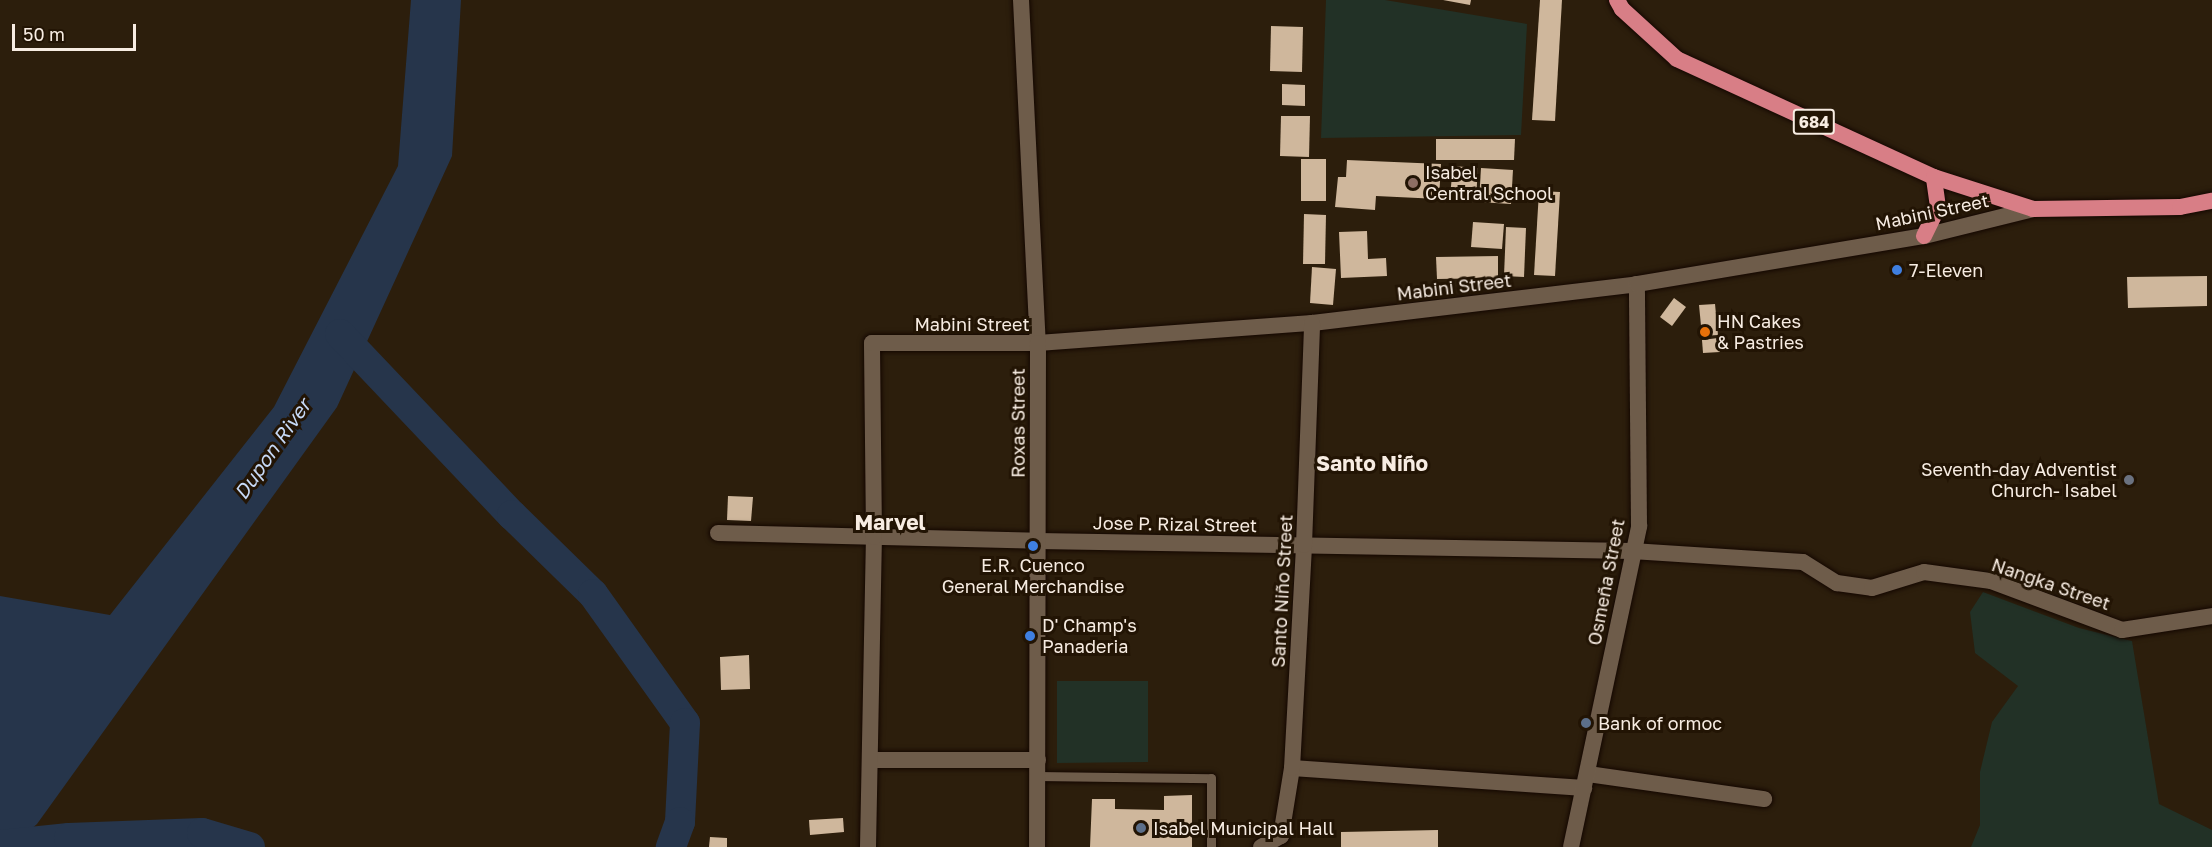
<!DOCTYPE html>
<meta charset="utf-8">
<style>
body{margin:0}
#map{position:relative;width:2212px;height:847px;overflow:hidden;background:#2c1e0c;font-family:"Golos Text",sans-serif}
div>[style]{position:absolute}
.green>*{inset:0;background:#223126}
.water>*{inset:0;background:#26354b}
.river>*{height:30px;margin:-15px;padding:0 15px;transform-origin:15px;border-radius:15px;background:#26354b}
.building>*{inset:0;background:#cfb79c}
.roads{filter:drop-shadow(0 0 2px #140700) drop-shadow(0 0 2px #140700)}
.service>*{height:9px;margin:-4.5px;padding:0 4.5px;transform-origin:4.5px;border-radius:4.5px;background:#6e5c4a}
.minor>*{height:16px;margin:-8px;padding:0 8px;transform-origin:8px;border-radius:8px;background:#6e5c4a}
.tertiary>*{height:16px;margin:-8px;padding:0 8px;transform-origin:8px;border-radius:8px;background:#6e5c4a}
.trunk>*{height:16px;margin:-8px;padding:0 8px;transform-origin:8px;border-radius:8px;background:#d87e86}
.dots>*{width:16px;height:16px;translate:-50% -50%;box-sizing:border-box;border:3px solid #221404;border-radius:50%}
span{translate:-50% -50%;white-space:nowrap;text-align:center;line-height:1.15;-webkit-text-stroke:6px #221404;paint-order:stroke}
.shield-label span{padding:2px 4px;background:#221404;border:2px solid;border-radius:4px;-webkit-text-stroke-width:0}
.shield-label{font-size:16px;color:#f7ece2;font-weight:700}
.poi-label{font-size:18px;color:#f7ece2}
.left{translate:0 -50%;text-align:left}
.right{translate:-100% -50%;text-align:right}
.street-label{font-size:18px;color:#f7ece2}
.water-label{font-size:20px;color:#c6d9f6;font-style:italic}
.quarter-label{font-size:21px;color:#f7ece2;font-weight:700}
.scale{position:absolute;left:12px;top:24px;width:124px;height:27px;box-sizing:border-box;border:3px solid #f7ece2;border-top:0;padding-left:8px;font-size:18px;line-height:21px;white-space:nowrap;color:#f7ece2;-webkit-text-stroke:4px #221404;paint-order:stroke}
</style>
<div id="map">
<div class="green">
<div style="clip-path:polygon(1326px 0,1385px 0,1527px 24px,1521px 135px,1321px 138px)"></div>
<div style="clip-path:polygon(1983px 592px,2079px 628px,2132px 641px,2159px 804px,2212px 830px,2212px 847px,1971px 847px,1980px 825px,1980px 772px,1992px 722px,2018px 686px,1975px 653px,1970px 612px)"></div>
<div style="clip-path:polygon(1057px 681px,1148px 681px,1148px 762px,1057px 763px)"></div>
</div>
<div class="water">
<div style="clip-path:polygon(411px 0,461px 0,452px 156px,337px 407px,37px 824px,10px 847px,0 847px,0 596px,110px 615px,274px 407px,398px 166px)"></div>
</div>
<div class="river">
<div style="left:340px;top:334px;width:250px;rotate:46.5deg"></div>
<div style="left:512px;top:515px;width:113px;rotate:44.3deg"></div>
<div style="left:593px;top:594px;width:158px;rotate:54.5deg"></div>
<div style="left:685px;top:723px;width:99px;rotate:92.9deg"></div>
<div style="left:680px;top:822px;width:27px;rotate:110deg"></div>
<div style="left:0;top:845px;width:69px;rotate:-5.8deg"></div>
<div style="left:69px;top:838px;width:133px;rotate:-2.2deg"></div>
<div style="left:202px;top:833px;width:50px;rotate:16.3deg"></div>
</div>
<div class="building">
<div style="clip-path:polygon(1443px 0,1471px 0,1470px 5px)"></div>
<div style="clip-path:polygon(1540px 0,1562px 0,1555px 121px,1532px 120px)"></div>
<div style="clip-path:polygon(1271px 26px,1303px 27px,1302px 72px,1270px 71px)"></div>
<div style="clip-path:polygon(1282px 84px,1305px 85px,1305px 106px,1282px 105px)"></div>
<div style="clip-path:polygon(1281px 116px,1310px 116px,1309px 157px,1280px 156px)"></div>
<div style="clip-path:polygon(1436px 139px,1515px 139px,1514px 160px,1436px 160px)"></div>
<div style="clip-path:polygon(1301px 159px,1326px 159px,1326px 201px,1301px 201px)"></div>
<div style="clip-path:polygon(1347px 160px,1441px 164px,1439px 199px,1376px 196px,1375px 210px,1335px 207px,1338px 177px,1346px 177px)"></div>
<div style="clip-path:polygon(1453px 166px,1478px 168px,1476px 198px,1450px 196px)"></div>
<div style="clip-path:polygon(1481px 168px,1513px 170px,1511px 204px,1479px 202px)"></div>
<div style="clip-path:polygon(1539px 191px,1560px 192px,1555px 276px,1534px 275px)"></div>
<div style="clip-path:polygon(1304px 214px,1326px 215px,1325px 264px,1303px 264px)"></div>
<div style="clip-path:polygon(1473px 222px,1504px 224px,1502px 249px,1471px 247px)"></div>
<div style="clip-path:polygon(1506px 227px,1526px 228px,1524px 277px,1504px 276px)"></div>
<div style="clip-path:polygon(1367px 231px,1368px 259px,1386px 258px,1387px 276px,1341px 278px,1339px 232px)"></div>
<div style="clip-path:polygon(1498px 256px,1498px 278px,1437px 279px,1436px 257px)"></div>
<div style="clip-path:polygon(1312px 267px,1336px 269px,1333px 305px,1310px 303px)"></div>
<div style="clip-path:polygon(2207px 276px,2207px 306px,2128px 308px,2127px 277px)"></div>
<div style="clip-path:polygon(1674px 298px,1686px 307px,1672px 326px,1660px 317px)"></div>
<div style="clip-path:polygon(1715px 304px,1718px 335px,1702px 336px,1699px 305px)"></div>
<div style="clip-path:polygon(1718px 338px,1720px 352px,1703px 353px,1702px 340px)"></div>
<div style="clip-path:polygon(728px 496px,753px 497px,751px 521px,727px 520px)"></div>
<div style="clip-path:polygon(749px 655px,750px 689px,721px 690px,720px 657px)"></div>
<div style="clip-path:polygon(1192px 795px,1192px 847px,1090px 847px,1092px 799px,1115px 799px,1115px 809px,1164px 810px,1164px 796px)"></div>
<div style="clip-path:polygon(843px 818px,844px 832px,810px 835px,809px 820px)"></div>
<div style="clip-path:polygon(1438px 830px,1438px 847px,1341px 847px,1341px 832px)"></div>
<div style="clip-path:polygon(710px 837px,727px 838px,727px 847px,709px 847px)"></div>
</div>
<div class="roads">
<div class="service">
<div style="left:1037px;top:776px;width:174px;rotate:0.7deg"></div>
<div style="left:1211px;top:778px;width:69px;rotate:90deg"></div>
</div>
<div class="minor">
<div style="left:718px;top:533px;width:320px;rotate:1.4deg"></div>
<div style="left:1038px;top:541px;width:594px;rotate:0.96deg"></div>
<div style="left:1632px;top:551px;width:171px;rotate:3.7deg"></div>
<div style="left:1803px;top:562px;width:40px;rotate:32deg"></div>
<div style="left:1837px;top:583px;width:35px;rotate:8deg"></div>
<div style="left:1872px;top:588px;width:54px;rotate:-17.1deg"></div>
<div style="left:1924px;top:572px;width:68px;rotate:7.7deg"></div>
<div style="left:1991px;top:581px;width:140px;rotate:20.5deg"></div>
<div style="left:2122px;top:630px;width:91px;rotate:-8.8deg"></div>
<div style="left:870px;top:760px;width:168px"></div>
<div style="left:1292px;top:768px;width:293px;rotate:3.9deg"></div>
<div style="left:1588px;top:774px;width:178px;rotate:8.1deg"></div>
<div style="left:868px;top:847px;width:310px;rotate:-88.9deg"></div>
<div style="left:874px;top:537px;width:194px;rotate:-90.6deg"></div>
<div style="left:872px;top:343px;width:166px"></div>
<div style="left:1038px;top:343px;width:275px;rotate:-4.2deg"></div>
<div style="left:1312px;top:323px;width:327px;rotate:-6.8deg"></div>
<div style="left:1261px;top:847px;width:23px;rotate:-29deg"></div>
<div style="left:1281px;top:836px;width:69px;rotate:-80.8deg"></div>
<div style="left:1292px;top:768px;width:223px;rotate:-86.9deg"></div>
<div style="left:1304px;top:545px;width:222px;rotate:-87.9deg"></div>
</div>
<div class="tertiary">
<div style="left:1021px;top:0;width:343px;rotate:87.2deg"></div>
<div style="left:1038px;top:343px;width:504px;rotate:90.11deg"></div>
<div style="left:1571px;top:847px;width:328px;rotate:-78deg"></div>
<div style="left:1639px;top:526px;width:242px;rotate:-90.5deg"></div>
<div style="left:1637px;top:284px;width:291px;rotate:-9.5deg"></div>
<div style="left:1924px;top:236px;width:112px;rotate:-13.9deg"></div>
</div>
<div class="trunk">
<div style="left:1617px;top:0;width:10px;rotate:61deg"></div>
<div style="left:1622px;top:9px;width:74px;rotate:42.3deg"></div>
<div style="left:1677px;top:59px;width:283px;rotate:24.7deg"></div>
<div style="left:1934px;top:177px;width:104px;rotate:17.9deg"></div>
<div style="left:2033px;top:209px;width:147px;rotate:-0.8deg"></div>
<div style="left:2180px;top:207px;width:33px;rotate:-11deg"></div>
<div style="left:1924px;top:236px;width:32px;rotate:-64deg"></div>
<div style="left:1938px;top:207px;width:30px;rotate:-98deg"></div>
</div>
</div>
<div class="dots">
<div style="left:1413px;top:183px;background:#8d6e63"></div>
<div style="left:1897px;top:270px;background:#3f7fe0"></div>
<div style="left:1705px;top:332px;background:#e8710a"></div>
<div style="left:2129px;top:480px;background:#6b7280"></div>
<div style="left:1033px;top:546px;background:#3f7fe0"></div>
<div style="left:1030px;top:636px;background:#3f7fe0"></div>
<div style="left:1586px;top:723px;background:#5c6f8a"></div>
<div style="left:1141px;top:828px;background:#5c6f8a"></div>
</div>
<div class="shield-label">
<span style="left:1814px;top:122px">684</span>
</div>
<div class="poi-label">
<span class="left" style="left:1425px;top:183px">Isabel<br>Central School</span>
<span class="left" style="left:1909px;top:270px">7-Eleven</span>
<span class="left" style="left:1717px;top:332px">HN Cakes<br>&amp; Pastries</span>
<span class="right" style="left:2117px;top:480px">Seventh-day Adventist<br>Church- Isabel</span>
<span style="left:1033px;top:576px">E.R. Cuenco<br>General Merchandise</span>
<span class="left" style="left:1042px;top:636px">D' Champ's<br>Panaderia</span>
<span class="left" style="left:1598px;top:723px">Bank of ormoc</span>
<span class="left" style="left:1153px;top:828px">Isabel Municipal Hall</span>
</div>
<div class="street-label">
<span style="left:1932px;top:212px;rotate:-12deg">Mabini Street</span>
<span style="left:1454px;top:287px;rotate:-7deg">Mabini Street</span>
<span style="left:972px;top:324px">Mabini Street</span>
<span style="left:1018px;top:423px;rotate:-90deg">Roxas Street</span>
<span style="left:1175px;top:524px;rotate:1deg">Jose P. Rizal Street</span>
<span style="left:1606px;top:582px;rotate:-79deg">Osmeña Street</span>
<span style="left:2051px;top:584px;rotate:19deg">Nangka Street</span>
<span style="left:1282px;top:591px;rotate:-87deg">Santo Niño Street</span>
</div>
<div class="water-label">
<span style="left:272px;top:449px;rotate:-55deg">Dupon River</span>
</div>
<div class="quarter-label">
<span style="left:1372px;top:463px">Santo Niño</span>
<span style="left:890px;top:522px">Marvel</span>
</div>
<div class="scale">50 m</div>
</div>
